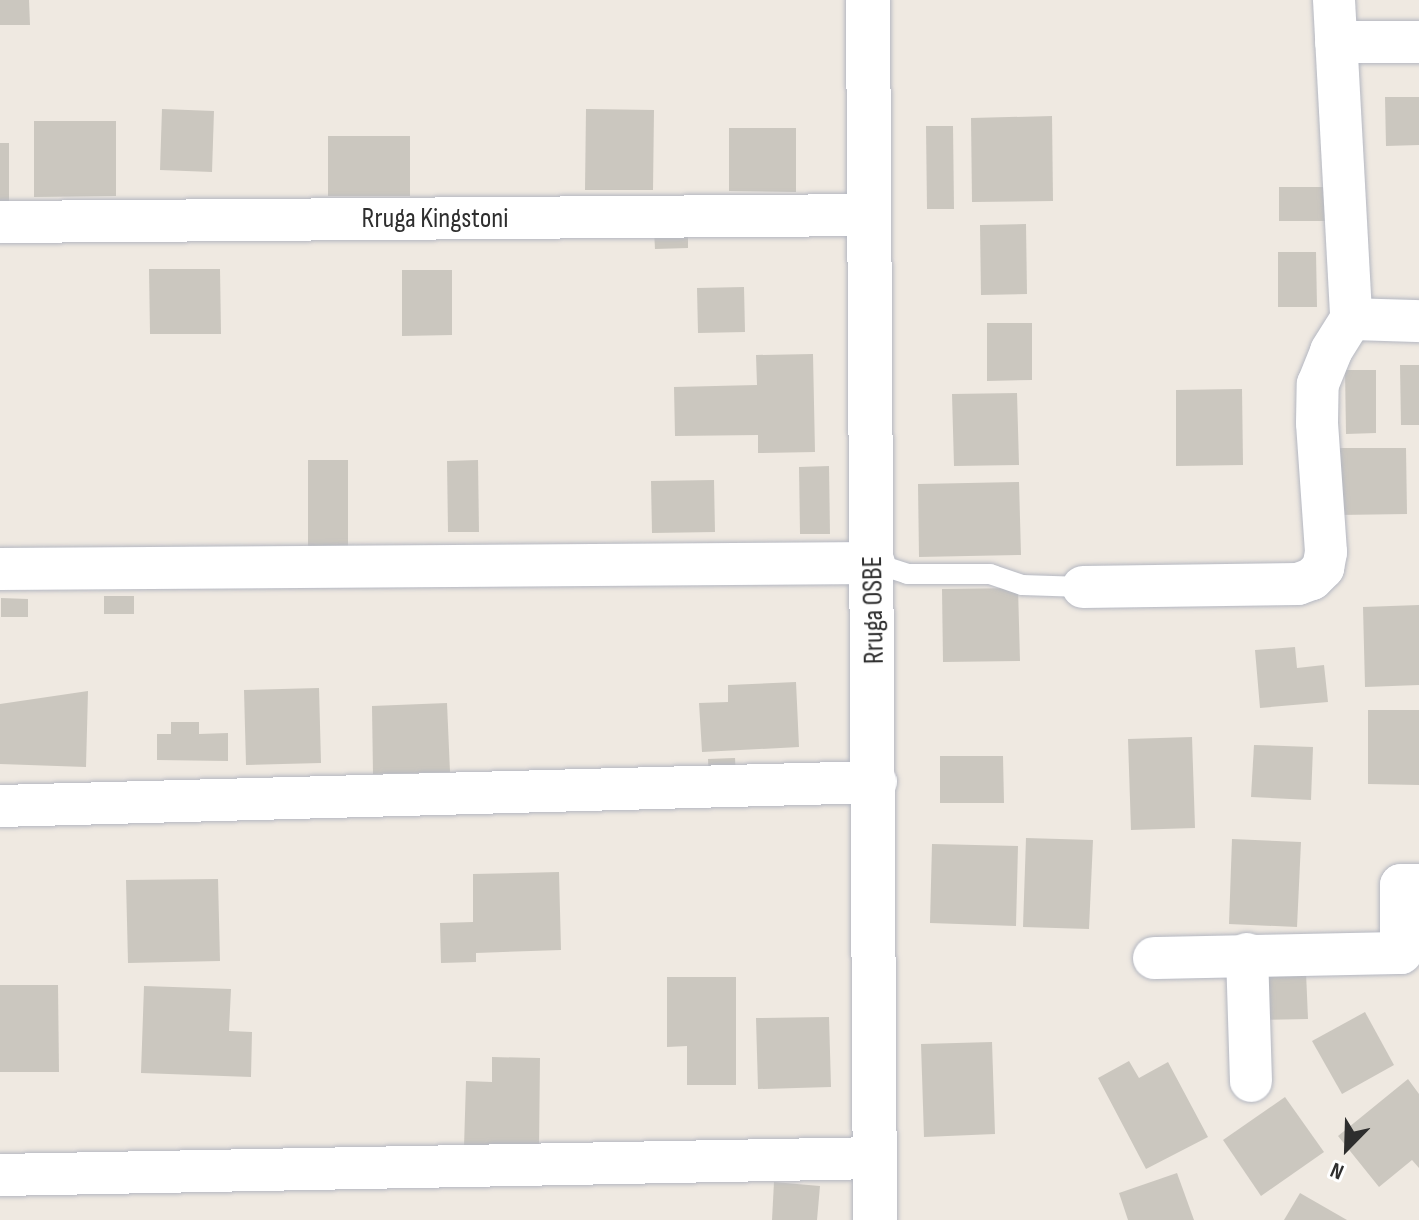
<!DOCTYPE html>
<style>
body{margin:0}
#map{position:relative;width:1419px;height:1220px;overflow:hidden;background:#efe9e1;font-family:"Sofia Sans Condensed",sans-serif}
div>[style]{position:absolute}
.building>*{inset:0;background:#cbc7bf}
.roads{filter:drop-shadow(0 0 2px #b4b7c1) drop-shadow(0 0 2px #b4b7c1)}
.lane>*{height:20px;margin:-10px;padding:0 10px;transform-origin:10px;border-radius:10px;background:#fff}
.street>*{height:42px;margin:-21px;padding:0 21px;transform-origin:21px;border-radius:21px;background:#fff}
.secondary>*{height:44px;margin:-22px;padding:0 22px;transform-origin:22px;border-radius:22px;background:#fff}
span{translate:-50% -50%;white-space:nowrap;text-align:center;line-height:1.15;-webkit-text-stroke:6px #fff;paint-order:stroke}
.street-label{font-size:28px;color:#2e2e2e}
.north{position:absolute;left:1307px;top:1108px;width:80px;height:80px;-webkit-text-stroke:6px #fff;paint-order:stroke;rotate:203deg;font-size:22px;font-weight:700;line-height:32px;text-align:center;color:#2e2e2e}
.north::after{content:'';display:block;margin:auto;width:28px;height:36px;background:#2e2e2e;clip-path:polygon(50% 0,100% 100%,50% 72%,0 100%)}
</style>
<div id="map">
<div class="building">
<div style="clip-path:polygon(0 0,29px 0,30px 25px,0 25px)"></div>
<div style="clip-path:polygon(1385px 97px,1419px 97px,1419px 145px,1386px 146px)"></div>
<div style="clip-path:polygon(162px 109px,214px 111px,212px 172px,160px 170px)"></div>
<div style="clip-path:polygon(586px 109px,654px 110px,653px 190px,585px 190px)"></div>
<div style="clip-path:polygon(1052px 116px,1053px 201px,972px 202px,971px 118px)"></div>
<div style="clip-path:polygon(34px 121px,116px 121px,116px 196px,34px 197px)"></div>
<div style="clip-path:polygon(926px 126px,953px 126px,954px 209px,927px 209px)"></div>
<div style="clip-path:polygon(729px 128px,796px 128px,796px 192px,729px 191px)"></div>
<div style="clip-path:polygon(328px 136px,410px 136px,410px 196px,328px 196px)"></div>
<div style="clip-path:polygon(0 143px,9px 143px,9px 213px,0 213px)"></div>
<div style="clip-path:polygon(1279px 187px,1331px 187px,1331px 221px,1279px 221px)"></div>
<div style="clip-path:polygon(1026px 224px,1027px 294px,981px 295px,980px 225px)"></div>
<div style="clip-path:polygon(688px 229px,688px 248px,655px 249px,654px 230px)"></div>
<div style="clip-path:polygon(1278px 252px,1316px 252px,1317px 307px,1278px 307px)"></div>
<div style="clip-path:polygon(149px 269px,220px 269px,221px 334px,150px 334px)"></div>
<div style="clip-path:polygon(402px 270px,452px 270px,452px 335px,402px 336px)"></div>
<div style="clip-path:polygon(744px 287px,745px 332px,698px 333px,697px 288px)"></div>
<div style="clip-path:polygon(987px 323px,1032px 323px,1032px 380px,987px 381px)"></div>
<div style="clip-path:polygon(813px 354px,815px 452px,758px 453px,758px 435px,675px 436px,674px 387px,757px 385px,756px 355px)"></div>
<div style="clip-path:polygon(1400px 365px,1419px 365px,1419px 425px,1401px 425px)"></div>
<div style="clip-path:polygon(1345px 370px,1376px 370px,1376px 433px,1346px 434px)"></div>
<div style="clip-path:polygon(1242px 389px,1243px 465px,1176px 466px,1176px 390px)"></div>
<div style="clip-path:polygon(1017px 393px,1019px 465px,954px 466px,952px 394px)"></div>
<div style="clip-path:polygon(1338px 448px,1406px 448px,1407px 514px,1339px 515px)"></div>
<div style="clip-path:polygon(308px 460px,348px 460px,348px 548px,308px 548px)"></div>
<div style="clip-path:polygon(478px 460px,479px 532px,448px 532px,447px 461px)"></div>
<div style="clip-path:polygon(829px 466px,830px 534px,800px 534px,799px 467px)"></div>
<div style="clip-path:polygon(714px 480px,715px 532px,652px 533px,651px 481px)"></div>
<div style="clip-path:polygon(1019px 482px,1021px 555px,919px 557px,918px 484px)"></div>
<div style="clip-path:polygon(1018px 588px,1020px 661px,943px 662px,942px 589px)"></div>
<div style="clip-path:polygon(104px 596px,134px 596px,134px 614px,104px 614px)"></div>
<div style="clip-path:polygon(1px 598px,28px 599px,28px 617px,1px 617px)"></div>
<div style="clip-path:polygon(1419px 605px,1419px 685px,1365px 687px,1363px 607px)"></div>
<div style="clip-path:polygon(1295px 647px,1297px 668px,1324px 665px,1328px 702px,1260px 708px,1255px 650px)"></div>
<div style="clip-path:polygon(796px 682px,799px 747px,702px 752px,699px 703px,728px 702px,728px 685px)"></div>
<div style="clip-path:polygon(319px 688px,321px 763px,246px 765px,244px 690px)"></div>
<div style="clip-path:polygon(88px 691px,86px 767px,0 764px,0 704px)"></div>
<div style="clip-path:polygon(447px 703px,450px 772px,373px 774px,372px 706px)"></div>
<div style="clip-path:polygon(1368px 710px,1419px 710px,1419px 785px,1368px 784px)"></div>
<div style="clip-path:polygon(171px 722px,199px 722px,199px 734px,228px 733px,228px 761px,157px 760px,157px 734px,171px 734px)"></div>
<div style="clip-path:polygon(1192px 737px,1195px 828px,1131px 830px,1128px 739px)"></div>
<div style="clip-path:polygon(1254px 745px,1313px 747px,1311px 800px,1251px 797px)"></div>
<div style="clip-path:polygon(940px 756px,1003px 756px,1004px 803px,940px 803px)"></div>
<div style="clip-path:polygon(735px 758px,736px 776px,709px 778px,708px 759px)"></div>
<div style="clip-path:polygon(1026px 838px,1093px 840px,1089px 929px,1023px 927px)"></div>
<div style="clip-path:polygon(1232px 839px,1301px 842px,1297px 927px,1229px 924px)"></div>
<div style="clip-path:polygon(932px 844px,1018px 846px,1016px 926px,930px 923px)"></div>
<div style="clip-path:polygon(559px 872px,561px 950px,476px 953px,476px 962px,441px 963px,440px 923px,473px 922px,473px 874px)"></div>
<div style="clip-path:polygon(218px 879px,220px 961px,128px 963px,126px 880px)"></div>
<div style="clip-path:polygon(1306px 972px,1308px 1019px,1257px 1020px,1257px 973px)"></div>
<div style="clip-path:polygon(667px 977px,736px 977px,736px 1085px,687px 1085px,687px 1046px,667px 1047px)"></div>
<div style="clip-path:polygon(0 985px,58px 985px,59px 1072px,0 1072px)"></div>
<div style="clip-path:polygon(144px 986px,231px 989px,229px 1031px,252px 1032px,251px 1077px,141px 1073px)"></div>
<div style="clip-path:polygon(1365px 1012px,1394px 1065px,1342px 1094px,1312px 1041px)"></div>
<div style="clip-path:polygon(829px 1017px,831px 1087px,758px 1089px,756px 1018px)"></div>
<div style="clip-path:polygon(992px 1042px,995px 1134px,924px 1137px,921px 1044px)"></div>
<div style="clip-path:polygon(492px 1057px,540px 1058px,539px 1149px,464px 1147px,466px 1081px,492px 1082px)"></div>
<div style="clip-path:polygon(1129px 1061px,1139px 1078px,1168px 1062px,1208px 1137px,1146px 1169px,1098px 1078px)"></div>
<div style="clip-path:polygon(1408px 1079px,1419px 1094px,1419px 1168px,1412px 1160px,1379px 1187px,1338px 1136px)"></div>
<div style="clip-path:polygon(1285px 1097px,1324px 1152px,1261px 1196px,1223px 1140px)"></div>
<div style="clip-path:polygon(1177px 1173px,1194px 1220px,1128px 1220px,1119px 1193px)"></div>
<div style="clip-path:polygon(774px 1182px,820px 1186px,817px 1220px,772px 1220px)"></div>
<div style="clip-path:polygon(1300px 1193px,1347px 1220px,1284px 1220px)"></div>
</div>
<div class="roads">
<div class="lane">
<div style="left:874px;top:563px;width:35px;rotate:18deg"></div>
<div style="left:907px;top:574px;width:83px"></div>
<div style="left:990px;top:574px;width:34px;rotate:19deg"></div>
<div style="left:1022px;top:585px;width:61px;rotate:1.9deg"></div>
</div>
<div class="street">
<div style="left:1334px;top:0;width:319px;rotate:86.9deg"></div>
<div style="left:1336px;top:42px;width:83px"></div>
<div style="left:0;top:222px;width:869px;rotate:-0.46deg"></div>
<div style="left:0;top:569px;width:874px;rotate:-0.39deg"></div>
<div style="left:1083px;top:587px;width:215px;rotate:-0.8deg"></div>
<div style="left:1298px;top:584px;width:15px;rotate:-20deg"></div>
<div style="left:1312px;top:579px;width:16px;rotate:-45deg"></div>
<div style="left:1323px;top:568px;width:16px;rotate:-79deg"></div>
<div style="left:1326px;top:552px;width:129px;rotate:-94deg"></div>
<div style="left:1317px;top:423px;width:39px;rotate:-89deg"></div>
<div style="left:1318px;top:384px;width:35px;rotate:-68deg"></div>
<div style="left:1331px;top:351px;width:38px;rotate:-58deg"></div>
<div style="left:1351px;top:319px;width:68px;rotate:1.7deg"></div>
<div style="left:0;top:806px;width:876px;rotate:-1.57deg"></div>
<div style="left:1247px;top:954px;width:127px;rotate:88.2deg"></div>
<div style="left:1154px;top:958px;width:247px;rotate:-1.2deg"></div>
<div style="left:1401px;top:953px;width:68px;rotate:-90deg"></div>
<div style="left:1401px;top:885px;width:18px"></div>
<div style="left:0;top:1175px;width:875px;rotate:-1.11deg"></div>
</div>
<div class="secondary">
<div style="left:868px;top:0;width:1220px;rotate:89.67deg"></div>
</div>
</div>
<div class="street-label">
<span style="left:435px;top:219px">Rruga Kingstoni</span>
<span style="left:874px;top:610px;rotate:-91deg">Rruga OSBE</span>
</div>
<div class="north">N</div>
</div>
